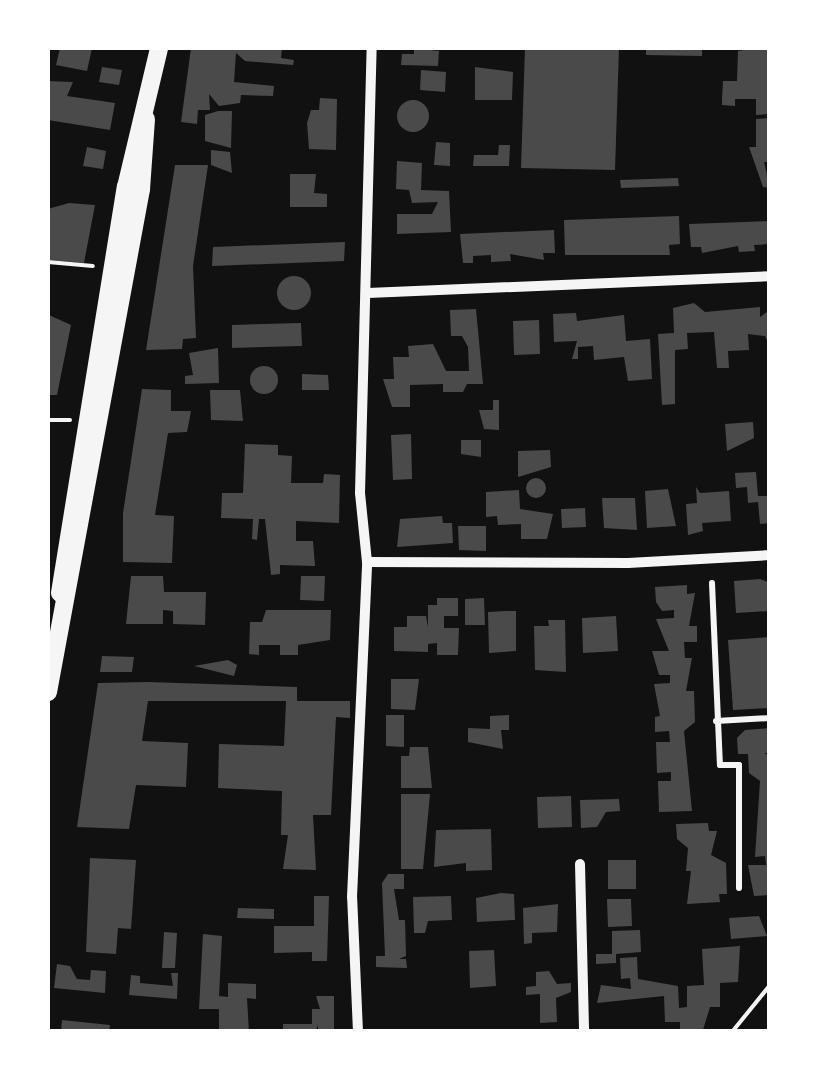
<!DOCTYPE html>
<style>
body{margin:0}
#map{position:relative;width:817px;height:1079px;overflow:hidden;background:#111;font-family:Karla,sans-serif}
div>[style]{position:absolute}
.building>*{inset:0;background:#4a4a4a}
.round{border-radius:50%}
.path>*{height:4px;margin:-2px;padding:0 2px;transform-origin:2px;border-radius:2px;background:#f5f5f5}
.service>*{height:6px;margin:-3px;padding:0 3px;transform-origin:3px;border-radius:3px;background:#f5f5f5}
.minor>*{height:10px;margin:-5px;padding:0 5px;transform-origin:5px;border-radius:5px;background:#f5f5f5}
.tertiary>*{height:18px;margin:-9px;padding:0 9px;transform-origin:9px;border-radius:9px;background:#f5f5f5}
span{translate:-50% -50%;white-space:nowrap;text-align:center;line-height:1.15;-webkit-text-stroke:9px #fff;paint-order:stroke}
.frame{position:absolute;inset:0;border:50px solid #fff;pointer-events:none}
</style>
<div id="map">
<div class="building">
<div style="clip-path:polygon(60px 48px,92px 48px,87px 71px,56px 65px)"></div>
<div style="clip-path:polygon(191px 48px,282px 48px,281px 58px,294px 60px,293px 65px,245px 61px,236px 53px,234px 82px,274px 86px,273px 96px,241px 95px,240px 103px,219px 106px,209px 94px,210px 110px,198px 110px,197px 124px,181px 122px)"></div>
<div style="clip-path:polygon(414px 48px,439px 51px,438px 66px,401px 65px,402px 54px,414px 54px)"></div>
<div style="clip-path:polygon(525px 48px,619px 48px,615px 170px,521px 168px)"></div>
<div style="clip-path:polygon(646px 48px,702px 48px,702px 56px,646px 55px)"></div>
<div style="clip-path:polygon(757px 48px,770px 48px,770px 114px,756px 115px,756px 99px,735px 99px,735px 106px,722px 105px,722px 99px,723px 81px,737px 81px,738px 51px)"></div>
<div style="clip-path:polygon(102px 67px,122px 70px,119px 85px,99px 82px)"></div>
<div style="clip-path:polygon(475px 67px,513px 72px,512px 100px,475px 100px)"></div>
<div style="clip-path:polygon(421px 70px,446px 72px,445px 92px,420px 90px)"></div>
<div style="clip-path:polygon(48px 81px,73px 82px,67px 96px,115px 103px,110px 130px,48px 120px)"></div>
<div style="clip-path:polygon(320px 98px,337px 99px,336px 150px,309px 149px,307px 123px,311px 110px,319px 110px)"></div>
<div class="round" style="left:397px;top:100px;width:32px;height:32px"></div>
<div style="clip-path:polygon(218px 111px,232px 111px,231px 148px,205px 141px,205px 115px)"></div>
<div style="clip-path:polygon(770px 118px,770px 162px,764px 162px,770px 188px,763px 187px,749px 147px,756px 147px,756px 119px)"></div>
<div style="clip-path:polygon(436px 142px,450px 143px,450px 166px,434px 165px)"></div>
<div style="clip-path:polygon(499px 145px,510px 145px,509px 166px,473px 166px,474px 155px,498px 155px)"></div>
<div style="clip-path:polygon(87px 147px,106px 151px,103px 169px,83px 166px)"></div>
<div style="clip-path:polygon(211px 150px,230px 152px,232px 173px,211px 165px)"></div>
<div style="clip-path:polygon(397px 161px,422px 163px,421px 190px,449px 191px,451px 232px,397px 234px,397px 214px,432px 214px,438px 202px,412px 203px,409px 190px,396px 189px)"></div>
<div style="clip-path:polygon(175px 165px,208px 165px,193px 266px,196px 338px,183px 339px,182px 349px,146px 350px)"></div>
<div style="clip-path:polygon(290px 174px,316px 174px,314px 193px,327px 194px,327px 207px,290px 207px)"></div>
<div style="clip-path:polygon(678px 178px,679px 186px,621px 188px,620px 180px)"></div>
<div style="clip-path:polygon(69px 203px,95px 205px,84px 263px,48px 260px,48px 209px)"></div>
<div style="clip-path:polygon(679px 216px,680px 244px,669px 245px,670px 255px,565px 255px,564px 220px)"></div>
<div style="clip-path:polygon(770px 221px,770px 244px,754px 245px,755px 251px,739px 252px,738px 246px,702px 253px,701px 247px,691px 247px,689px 224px)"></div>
<div style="clip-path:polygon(554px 230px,555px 253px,543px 253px,544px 260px,510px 254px,511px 261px,491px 262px,491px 255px,473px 256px,473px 263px,463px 263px,460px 234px)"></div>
<div style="clip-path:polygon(345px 242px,344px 261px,212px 266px,213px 247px)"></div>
<div class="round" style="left:277px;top:276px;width:34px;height:34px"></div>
<div style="clip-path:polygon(694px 303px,705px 312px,760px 307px,760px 317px,770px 310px,770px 347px,765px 336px,748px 334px,749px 350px,728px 351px,729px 368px,717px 368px,714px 332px,687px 333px,688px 349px,675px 350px,675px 404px,662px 405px,658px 334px,674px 333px,673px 308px)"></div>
<div style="clip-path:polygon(476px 309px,483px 384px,467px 384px,463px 392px,443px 392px,443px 384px,410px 385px,410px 407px,392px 407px,383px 379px,394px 379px,393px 357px,409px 357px,408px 346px,433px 344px,446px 371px,469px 371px,468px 347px,462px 336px,451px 336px,450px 310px)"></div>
<div style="clip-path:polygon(576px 313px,577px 321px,624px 315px,626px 341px,650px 339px,652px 379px,628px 381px,624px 357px,594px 360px,593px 346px,578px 347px,578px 359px,572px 359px,577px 341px,554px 342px,553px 314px)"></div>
<div style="clip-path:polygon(49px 315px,71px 325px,57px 395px,48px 395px)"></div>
<div style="clip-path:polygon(539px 320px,540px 354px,514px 355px,513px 321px)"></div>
<div style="clip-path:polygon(301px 323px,302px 346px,232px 348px,232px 325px)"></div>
<div style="clip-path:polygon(218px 348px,219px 383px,185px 384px,185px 376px,193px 375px,189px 353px)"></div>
<div class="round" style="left:250px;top:366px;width:28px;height:28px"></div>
<div style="clip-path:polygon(302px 374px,328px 375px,329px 390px,302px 390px)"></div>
<div style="clip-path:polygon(142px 389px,171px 390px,171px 411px,191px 411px,187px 432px,168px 433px,155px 515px,174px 516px,172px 563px,123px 562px,123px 513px)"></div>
<div style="clip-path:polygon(210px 390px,240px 390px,243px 421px,211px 420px)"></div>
<div style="clip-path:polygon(493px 400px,499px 400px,499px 430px,484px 429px,479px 410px,493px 410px)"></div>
<div style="clip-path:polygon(753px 422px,754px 438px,727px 451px,725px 424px)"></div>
<div style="clip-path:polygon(411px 434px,412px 479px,393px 480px,391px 435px)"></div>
<div style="clip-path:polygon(461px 440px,481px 440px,481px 457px,461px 454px)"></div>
<div style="clip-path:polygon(245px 444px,278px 445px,278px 455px,292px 456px,291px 483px,323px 483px,324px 474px,340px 475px,339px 523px,296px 521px,296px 541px,313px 541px,315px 566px,280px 565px,280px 574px,271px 575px,265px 519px,259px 519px,257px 540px,252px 539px,253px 519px,221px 518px,222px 493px,243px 493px)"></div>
<div style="clip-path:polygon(550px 450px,551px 467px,518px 477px,518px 451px)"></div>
<div style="clip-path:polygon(756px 472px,758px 496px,770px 496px,770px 523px,760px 524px,758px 502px,748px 503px,747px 487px,736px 488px,735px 473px)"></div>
<div class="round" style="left:526px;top:478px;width:20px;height:20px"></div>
<div style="clip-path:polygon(696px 487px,700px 493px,729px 491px,731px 521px,702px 523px,703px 531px,688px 535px,686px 504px,697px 503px)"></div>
<div style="clip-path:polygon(668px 489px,676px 526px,647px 528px,645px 491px)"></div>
<div style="clip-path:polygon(519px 490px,520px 509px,553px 514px,547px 539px,521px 539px,521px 524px,498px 525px,497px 516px,486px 517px,486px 492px)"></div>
<div style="clip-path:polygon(602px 498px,635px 498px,637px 530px,604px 528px)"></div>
<div style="clip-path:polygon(585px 508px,586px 527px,562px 528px,561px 509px)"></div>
<div style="clip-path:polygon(442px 516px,443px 523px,452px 523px,453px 543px,397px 547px,400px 519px)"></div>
<div style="clip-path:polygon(458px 526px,486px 526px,486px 551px,459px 550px)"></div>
<div style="clip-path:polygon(131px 576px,163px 576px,164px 592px,206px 592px,205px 625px,173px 624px,173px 611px,163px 610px,163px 624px,126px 624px)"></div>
<div style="clip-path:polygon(301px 576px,325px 576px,324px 601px,300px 600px)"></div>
<div style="clip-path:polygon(760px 579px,770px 583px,770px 611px,736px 613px,734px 581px)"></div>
<div style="clip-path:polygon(687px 585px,687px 594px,695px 593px,689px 626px,697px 626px,697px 642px,684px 642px,685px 658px,692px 658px,686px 691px,694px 691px,695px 722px,684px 731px,692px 811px,659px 812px,658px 781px,671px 781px,671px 772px,657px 773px,656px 742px,670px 742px,669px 731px,655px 732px,655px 717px,660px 716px,654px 684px,670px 683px,670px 675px,659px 675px,652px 651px,669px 651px,656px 619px,674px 618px,674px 610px,662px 611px,656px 602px,655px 587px)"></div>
<div style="clip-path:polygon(437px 598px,458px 598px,458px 616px,444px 616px,444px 628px,459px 628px,458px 655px,437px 655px,437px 643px,428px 644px,428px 652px,394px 651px,394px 627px,407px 627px,407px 616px,426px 616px,428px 627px,428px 605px,437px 605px)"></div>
<div style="clip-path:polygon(484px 598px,485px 625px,465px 625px,465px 599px)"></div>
<div style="clip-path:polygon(266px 610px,331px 610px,330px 640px,298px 645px,298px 655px,280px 655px,280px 645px,259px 645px,259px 655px,249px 654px,250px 622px,262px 622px)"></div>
<div style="clip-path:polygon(506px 611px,516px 611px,516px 651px,489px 653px,488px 612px)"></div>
<div style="clip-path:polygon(616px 616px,618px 651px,583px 653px,582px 618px)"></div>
<div style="clip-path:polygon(548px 620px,565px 620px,566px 672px,535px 670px,534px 626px,549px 626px)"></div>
<div style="clip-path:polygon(770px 637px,770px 708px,733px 710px,728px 640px)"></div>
<div style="clip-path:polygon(102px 656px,134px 657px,132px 672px,100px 672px)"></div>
<div style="clip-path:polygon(228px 660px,237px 665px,234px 676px,194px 666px)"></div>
<div style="clip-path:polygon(391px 679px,419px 679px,415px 710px,391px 709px)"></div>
<div style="clip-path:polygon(148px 682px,297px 687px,297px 701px,350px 701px,350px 718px,336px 717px,331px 815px,313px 815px,316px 870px,283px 869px,288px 835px,281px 835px,282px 791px,218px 788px,219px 744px,284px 746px,286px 701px,148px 701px,142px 741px,188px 743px,186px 787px,136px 785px,129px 829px,77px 827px,98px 683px)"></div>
<div style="clip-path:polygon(386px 715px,404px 715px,404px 747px,386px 746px)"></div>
<div style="clip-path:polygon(509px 715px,509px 730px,501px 730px,503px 749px,468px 742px,468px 728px,490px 729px,490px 716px)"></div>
<div style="clip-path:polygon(770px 728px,770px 753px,764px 753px,770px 756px,770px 895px,754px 896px,748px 865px,766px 865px,765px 856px,755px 857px,760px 781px,749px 773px,748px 754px,738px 754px,737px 738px,745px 730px)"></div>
<div style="clip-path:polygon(410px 747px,428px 747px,432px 788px,401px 788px,401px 756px,409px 756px)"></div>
<div style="clip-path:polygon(401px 794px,430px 794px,423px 869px,401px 869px)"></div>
<div style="clip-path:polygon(571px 796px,572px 827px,538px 828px,537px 797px)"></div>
<div style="clip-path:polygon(619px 799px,620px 811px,606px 812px,597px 827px,581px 828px,580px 800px)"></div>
<div style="clip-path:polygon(708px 823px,709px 831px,717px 831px,711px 855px,726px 863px,727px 894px,719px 894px,720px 902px,687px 904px,691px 871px,686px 871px,688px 848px,677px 839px,676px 824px)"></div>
<div style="clip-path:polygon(491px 829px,492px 870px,466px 871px,466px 863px,434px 867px,436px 830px)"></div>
<div style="clip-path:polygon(90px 858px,136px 860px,131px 929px,118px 928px,116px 954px,86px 952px)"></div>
<div style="clip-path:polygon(608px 860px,636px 860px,636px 889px,608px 889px)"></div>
<div style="clip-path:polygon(388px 874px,404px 874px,404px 889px,394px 889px,399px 920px,405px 920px,406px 956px,399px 959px,406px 959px,407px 968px,376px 967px,376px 956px,385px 956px,382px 883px)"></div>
<div style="clip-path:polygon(501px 893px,514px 894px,515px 920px,477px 922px,476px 898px)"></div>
<div style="clip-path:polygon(314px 896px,329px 896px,327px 961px,312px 961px,312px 952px,274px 953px,274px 926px,314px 926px)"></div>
<div style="clip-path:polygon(451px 896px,452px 920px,428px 921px,425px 933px,414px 933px,413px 897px)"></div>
<div style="clip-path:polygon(607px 899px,631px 899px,632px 926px,608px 927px)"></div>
<div style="clip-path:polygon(558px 904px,557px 932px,532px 933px,532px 943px,524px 944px,523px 908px)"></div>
<div style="clip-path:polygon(238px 908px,274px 909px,274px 919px,237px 918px)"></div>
<div style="clip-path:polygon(759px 916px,767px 936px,731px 939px,729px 918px)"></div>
<div style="clip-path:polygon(640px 930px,641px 952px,616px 954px,616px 963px,596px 964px,596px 954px,612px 954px,612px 931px)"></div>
<div style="clip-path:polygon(164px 932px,177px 933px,175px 968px,162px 968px)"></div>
<div style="clip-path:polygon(203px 934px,222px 936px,219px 996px,228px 997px,228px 983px,256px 984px,256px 999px,247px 998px,249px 1032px,219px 1031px,219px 1009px,199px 1009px)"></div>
<div style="clip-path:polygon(740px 946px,738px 982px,720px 983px,720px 1007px,710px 1007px,703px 1030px,680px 1031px,680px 1022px,665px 1022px,664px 996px,597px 1003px,601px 985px,631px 989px,630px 978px,621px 979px,620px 958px,637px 957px,638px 979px,678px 986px,679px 1008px,687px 1007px,687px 986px,704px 985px,702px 949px)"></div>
<div style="clip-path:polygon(494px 950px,496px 986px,470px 988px,469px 951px)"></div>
<div style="clip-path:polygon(57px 964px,70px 966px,77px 979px,90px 980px,91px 970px,106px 971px,105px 993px,54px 988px)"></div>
<div style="clip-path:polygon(549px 971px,557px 984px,571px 983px,571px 992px,556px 998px,557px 1022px,540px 1023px,540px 994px,526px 995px,526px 987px,536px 986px,536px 972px)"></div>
<div style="clip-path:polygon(171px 973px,178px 973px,177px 999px,129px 995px,131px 975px,140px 976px,140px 983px,173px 986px)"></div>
<div style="clip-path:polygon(316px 996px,334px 996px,334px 1032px,318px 1032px,318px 1025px,315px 1032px,283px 1032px,283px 1024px,312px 1024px,312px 1009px,320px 1009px)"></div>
<div style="clip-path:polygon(62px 1020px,110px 1025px,109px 1032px,61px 1032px)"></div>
</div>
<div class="path">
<div style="left:48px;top:262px;width:45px;rotate:5.1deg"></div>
<div style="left:48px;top:420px;width:22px"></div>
<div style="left:732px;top:1032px;width:60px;rotate:-51deg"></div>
</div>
<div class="service">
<div style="left:712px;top:583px;width:182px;rotate:87.5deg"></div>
<div style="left:720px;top:765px;width:19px"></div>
<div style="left:739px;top:765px;width:123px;rotate:90deg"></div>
<div style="left:716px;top:721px;width:54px;rotate:-3.2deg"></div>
</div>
<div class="minor">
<div style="left:368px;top:293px;width:402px;rotate:-2.4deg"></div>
<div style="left:367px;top:562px;width:261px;rotate:0.2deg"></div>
<div style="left:628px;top:563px;width:142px;rotate:-3.2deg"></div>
<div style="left:580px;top:864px;width:168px;rotate:88.6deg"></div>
<div style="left:358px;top:1032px;width:135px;rotate:-92.5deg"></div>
<div style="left:352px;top:897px;width:335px;rotate:-87.4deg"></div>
<div style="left:367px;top:562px;width:69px;rotate:-95.8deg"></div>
<div style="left:360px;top:493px;width:445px;rotate:-88.5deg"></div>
</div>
<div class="tertiary">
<div style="left:60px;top:593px;width:411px;rotate:-80.8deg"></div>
<div style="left:126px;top:187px;width:143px;rotate:-76.6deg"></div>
<div style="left:48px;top:692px;width:512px;rotate:-79.52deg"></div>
<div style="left:141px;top:189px;width:70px;rotate:-85.9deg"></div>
</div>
<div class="frame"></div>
</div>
